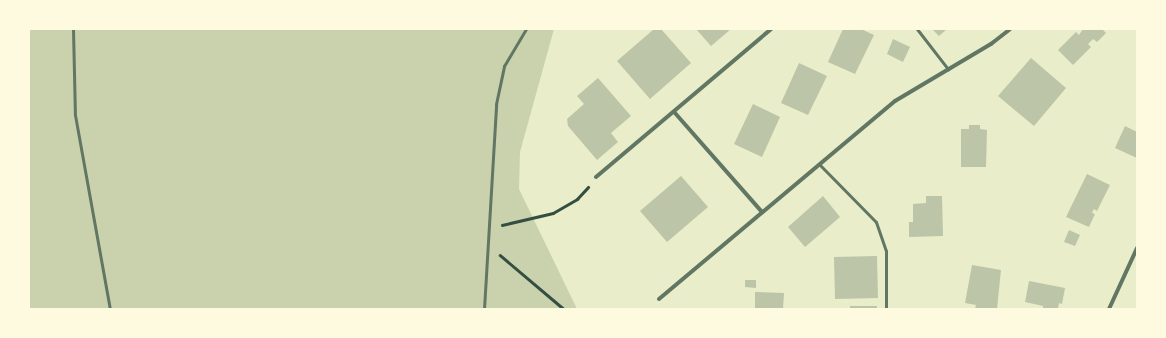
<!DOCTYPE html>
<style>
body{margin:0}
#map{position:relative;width:1166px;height:338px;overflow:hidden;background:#e9edc9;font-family:Inter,sans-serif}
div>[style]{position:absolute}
.green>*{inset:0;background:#cad2ad}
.building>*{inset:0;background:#bcc5a7}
.path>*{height:2.5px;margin:-1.25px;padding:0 1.25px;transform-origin:1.25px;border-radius:1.25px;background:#344e41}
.service>*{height:3px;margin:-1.5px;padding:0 1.5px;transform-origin:1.5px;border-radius:1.5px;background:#617663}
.minor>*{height:4px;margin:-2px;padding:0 2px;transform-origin:2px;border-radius:2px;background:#617663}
span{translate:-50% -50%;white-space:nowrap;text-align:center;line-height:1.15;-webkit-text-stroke:4px #fefae0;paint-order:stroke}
.frame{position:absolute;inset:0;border:30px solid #fefae0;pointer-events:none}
</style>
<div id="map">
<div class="green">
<div style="clip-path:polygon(29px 29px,554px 29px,520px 152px,519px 189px,577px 309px,29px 309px)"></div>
</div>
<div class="building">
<div style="clip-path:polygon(654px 29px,661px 29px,691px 63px,650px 99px,617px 61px)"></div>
<div style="clip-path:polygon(696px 29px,731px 29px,711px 46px)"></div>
<div style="clip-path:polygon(843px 29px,861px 29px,874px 35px,855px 74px,828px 62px)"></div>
<div style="clip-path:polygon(932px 29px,947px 29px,939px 36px)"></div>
<div style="clip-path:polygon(1083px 29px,1102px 29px,1106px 33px,1097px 42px,1093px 39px,1088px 44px,1091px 47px,1073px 65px,1058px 50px,1076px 32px,1079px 35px)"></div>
<div style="clip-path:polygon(893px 39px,910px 47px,903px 62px,887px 54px)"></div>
<div style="clip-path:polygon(1031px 58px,1066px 88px,1034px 126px,998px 96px)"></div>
<div style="clip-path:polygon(799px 63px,827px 76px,808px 115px,781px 103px)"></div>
<div style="clip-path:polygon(598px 78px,631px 116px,611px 133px,618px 142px,597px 160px,568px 126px,567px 119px,584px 104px,577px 96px)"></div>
<div style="clip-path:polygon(753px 104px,780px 117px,762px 157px,734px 144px)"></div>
<div style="clip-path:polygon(969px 125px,980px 125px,980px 129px,987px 130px,986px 167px,961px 167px,961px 129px,969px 129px)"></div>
<div style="clip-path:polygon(1125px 126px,1137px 132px,1137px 158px,1115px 148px)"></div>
<div style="clip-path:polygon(1087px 174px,1110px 185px,1097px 211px,1094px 209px,1092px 213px,1095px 214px,1089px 227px,1066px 217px)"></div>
<div style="clip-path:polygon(681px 176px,708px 207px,667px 242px,640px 211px)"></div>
<div style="clip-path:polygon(823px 196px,840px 217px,805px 247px,788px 227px)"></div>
<div style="clip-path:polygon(926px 196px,942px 196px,943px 236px,909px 237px,909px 222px,913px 222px,913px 204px,926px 203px)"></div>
<div style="clip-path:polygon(1069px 230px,1080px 235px,1075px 246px,1064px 242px)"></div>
<div style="clip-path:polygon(877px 256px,878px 298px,835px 299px,834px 257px)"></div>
<div style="clip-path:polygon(972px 265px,1001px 270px,997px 309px,975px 309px,976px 305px,965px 303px)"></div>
<div style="clip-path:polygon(745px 280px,756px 280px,756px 288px,745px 287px)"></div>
<div style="clip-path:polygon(1029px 281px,1065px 288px,1062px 304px,1059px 303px,1058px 309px,1043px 309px,1043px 306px,1025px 302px)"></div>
<div style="clip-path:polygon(755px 292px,784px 293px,783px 309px,755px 309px)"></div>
<div style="clip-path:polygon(850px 306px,877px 306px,877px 309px,850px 309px)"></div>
</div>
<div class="path">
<div style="left:502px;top:225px;width:52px;rotate:-13.2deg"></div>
<div style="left:553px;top:213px;width:28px;rotate:-30deg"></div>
<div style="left:577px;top:199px;width:16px;rotate:-47deg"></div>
<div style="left:500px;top:255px;width:84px;rotate:40.2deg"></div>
</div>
<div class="service">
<div style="left:73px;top:29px;width:86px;rotate:88.7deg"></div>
<div style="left:75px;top:115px;width:197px;rotate:79.8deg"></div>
<div style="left:917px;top:29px;width:51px;rotate:52.2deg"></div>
<div style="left:819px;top:164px;width:81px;rotate:45.5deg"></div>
<div style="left:876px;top:222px;width:31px;rotate:71deg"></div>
<div style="left:886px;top:251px;width:58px;rotate:90deg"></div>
<div style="left:484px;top:309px;width:205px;rotate:-86.6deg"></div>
<div style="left:496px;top:104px;width:39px;rotate:-78deg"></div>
<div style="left:504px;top:66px;width:43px;rotate:-59.3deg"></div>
</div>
<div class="minor">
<div style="left:675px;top:113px;width:132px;rotate:48.7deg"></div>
<div style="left:596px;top:177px;width:229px;rotate:-40.2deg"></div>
<div style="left:659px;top:299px;width:308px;rotate:-40deg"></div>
<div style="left:895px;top:101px;width:112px;rotate:-30.7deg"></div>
<div style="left:991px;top:44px;width:24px;rotate:-38deg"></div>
<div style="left:1109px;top:309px;width:67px;rotate:-65.3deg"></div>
</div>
<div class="frame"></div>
</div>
